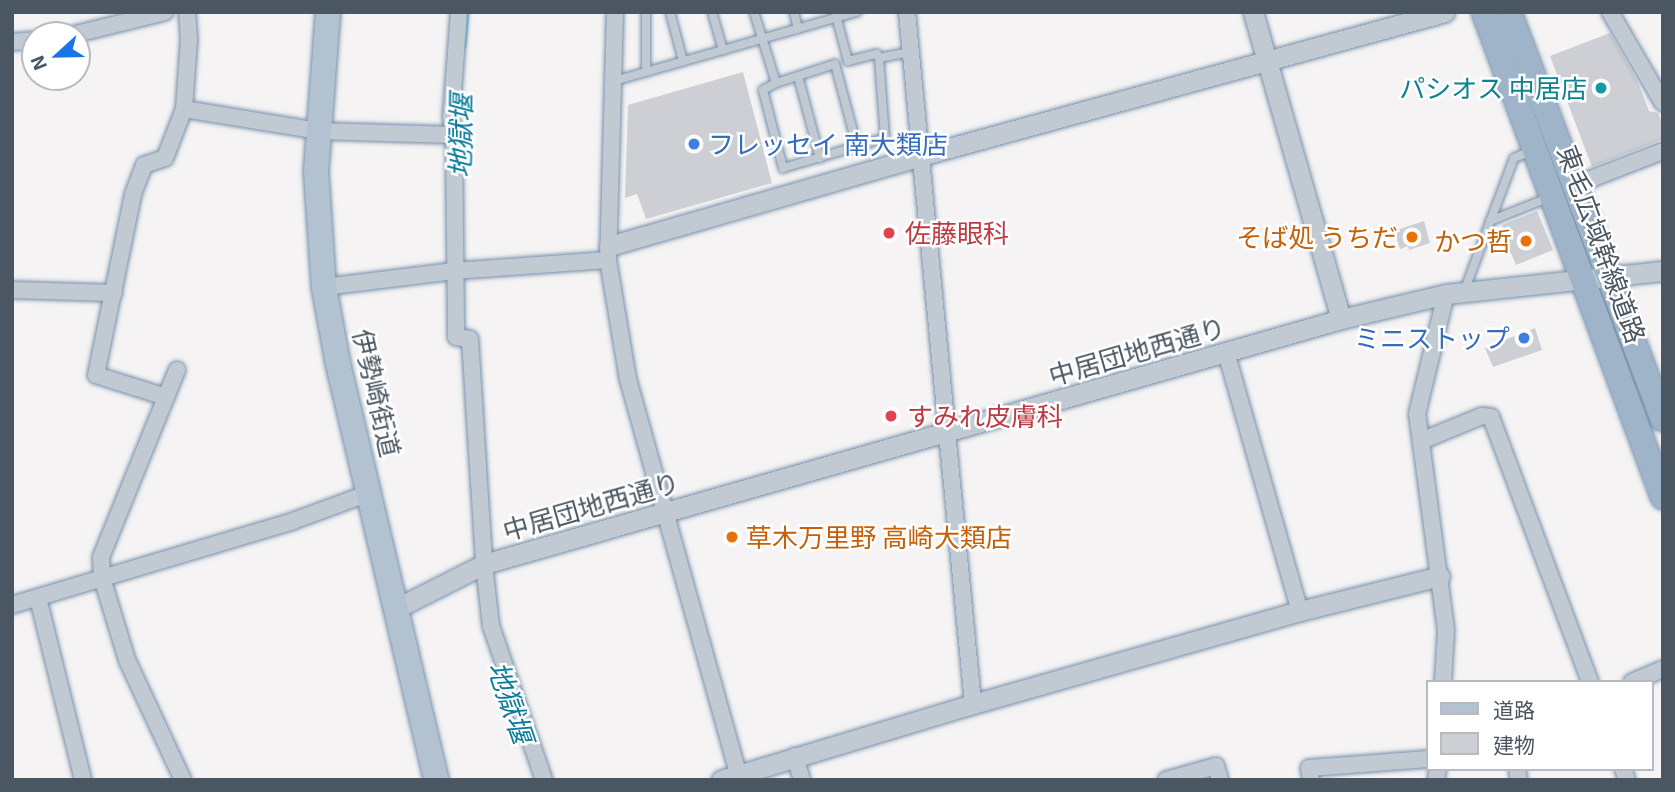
<!DOCTYPE html>
<meta charset="utf-8">
<style>
body{margin:0}
#map{position:relative;width:1675px;height:792px;overflow:hidden;background:#f5f3f3;font-family:"Exo 2","Noto Sans JP",sans-serif}
div>[style]{position:absolute}
.stream>*{height:5px;margin:-2.5px;padding:0 2.5px;transform-origin:2.5px;border-radius:2.5px;background:#90daee}
.building>*{inset:0;background:#cdcfd5}
.roads{filter:drop-shadow(0 0 2px #7690ad) drop-shadow(0 0 2px #7690ad)}
.service>*{height:8px;margin:-4px;padding:0 4px;transform-origin:4px;border-radius:4px;background:#c1cad2}
.minor>*{height:16px;margin:-8px;padding:0 8px;transform-origin:8px;border-radius:8px;background:#c1cad2}
.tertiary>*{height:19px;margin:-9.5px;padding:0 9.5px;transform-origin:9.5px;border-radius:9.5px;background:#c1cad2}
.primary>*{height:24px;margin:-12px;padding:0 12px;transform-origin:12px;border-radius:12px;background:#b3c2d1}
.trunk>*{height:24px;margin:-12px;padding:0 12px;transform-origin:12px;border-radius:12px;background:#9fb4c9}
.dots>*{width:19px;height:19px;translate:-50% -50%;box-sizing:border-box;border:4px solid #fff;border-radius:50%}
span{translate:-50% -50%;white-space:nowrap;text-align:center;line-height:1.15;-webkit-text-stroke:5px #fff;paint-order:stroke}
.culture-label{font-size:26px;color:#0d838f}
.right{translate:-100% -50%;text-align:right}
.shop-label{font-size:26px;color:#366cbe}
.left{translate:0 -50%;text-align:left}
.health-label{font-size:26px;color:#be3a42}
.food-label{font-size:26px;color:#c56008}
.street-label{font-size:26px;color:#4a5661}
.water-label{font-size:28px;color:#0c7c9b;font-style:italic}
.frame{position:absolute;inset:0;border:14px solid #4a5661;pointer-events:none}
.legend{position:absolute;left:1426px;top:680px;width:228px;height:91px;box-sizing:border-box;background:#fff;border:2px solid #b7bbc0;margin:0;padding:9px 12px;list-style:none;font-size:21px;color:#4a5661}
.legend li{display:flex;align-items:center;gap:14px;height:35px}
.legend b{width:35px;border:2px solid #b7bbc0}
.north{position:absolute;left:21px;top:21px;width:70px;height:70px;box-sizing:border-box;background:#fff;border:2px solid #b7bbc0;border-radius:50%;rotate:248deg;font-size:19px;font-weight:700;line-height:28px;text-align:center;color:#4a5661}
.north::after{content:'';display:block;margin:auto;width:24px;height:32px;background:#1a73e8;clip-path:polygon(50% 0,100% 100%,50% 72%,0 100%)}
</style>
<div id="map">
<div class="stream">
<div style="left:464px;top:45px;width:33px;rotate:-85deg"></div>
</div>
<div class="building">
<div style="clip-path:polygon(1610px 33px,1637px 80px,1649px 111px,1658px 113px,1663px 125px,1663px 139px,1592px 167px,1550px 56px)"></div>
<div style="clip-path:polygon(743px 72px,772px 183px,646px 219px,637px 194px,625px 198px,628px 105px)"></div>
<div style="clip-path:polygon(1537px 211px,1553px 250px,1516px 265px,1511px 253px,1508px 254px,1499px 232px,1504px 230px,1502px 225px)"></div>
<div style="clip-path:polygon(1424px 221px,1430px 243px,1409px 250px,1408px 246px,1400px 249px,1394px 231px)"></div>
<div style="clip-path:polygon(1535px 328px,1542px 350px,1493px 367px,1485px 348px)"></div>
</div>
<div class="roads">
<div class="service">
<div style="left:646px;top:12px;width:60px;rotate:90deg"></div>
<div style="left:670px;top:12px;width:51px;rotate:75.1deg"></div>
<div style="left:712px;top:12px;width:40px;rotate:74deg"></div>
<div style="left:754px;top:12px;width:74px;rotate:72.8deg"></div>
<div style="left:776px;top:83px;width:15px;rotate:152deg"></div>
<div style="left:763px;top:90px;width:81px;rotate:75.6deg"></div>
<div style="left:783px;top:168px;width:106px;rotate:-16.4deg"></div>
<div style="left:885px;top:138px;width:80px;rotate:-94.3deg"></div>
<div style="left:794px;top:12px;width:17px;rotate:77deg"></div>
<div style="left:835px;top:12px;width:51px;rotate:75.1deg"></div>
<div style="left:848px;top:61px;width:30px;rotate:-14deg"></div>
<div style="left:877px;top:54px;width:4px;rotate:63deg"></div>
<div style="left:879px;top:58px;width:33px;rotate:-11deg"></div>
<div style="left:798px;top:76px;width:85px;rotate:75deg"></div>
<div style="left:614px;top:81px;width:253px;rotate:-15.9deg"></div>
<div style="left:776px;top:83px;width:62px;rotate:-17.9deg"></div>
<div style="left:835px;top:64px;width:85px;rotate:75deg"></div>
<div style="left:1490px;top:221px;width:65px;rotate:-21.8deg"></div>
<div style="left:1465px;top:289px;width:140px;rotate:-69.5deg"></div>
<div style="left:1514px;top:158px;width:18px;rotate:-22deg"></div>
</div>
<div class="minor">
<div style="left:459px;top:12px;width:106px;rotate:94.3deg"></div>
<div style="left:451px;top:118px;width:17px;rotate:80deg"></div>
<div style="left:454px;top:135px;width:202px;rotate:89.4deg"></div>
<div style="left:456px;top:337px;width:14px;rotate:8deg"></div>
<div style="left:470px;top:339px;width:225px;rotate:86.4deg"></div>
<div style="left:484px;top:564px;width:62px;rotate:83.6deg"></div>
<div style="left:491px;top:626px;width:163px;rotate:71deg"></div>
<div style="left:615px;top:12px;width:248px;rotate:91.6deg"></div>
<div style="left:608px;top:260px;width:121px;rotate:80.5deg"></div>
<div style="left:628px;top:379px;width:408px;rotate:74.4deg"></div>
<div style="left:907px;top:12px;width:695px;rotate:84.55deg"></div>
<div style="left:1610px;top:12px;width:105px;rotate:59.8deg"></div>
<div style="left:72px;top:35px;width:96px;rotate:-13.9deg"></div>
<div style="left:12px;top:42px;width:23px;rotate:-5deg"></div>
<div style="left:184px;top:109px;width:136px;rotate:9.3deg"></div>
<div style="left:318px;top:131px;width:136px;rotate:1.7deg"></div>
<div style="left:1575px;top:185px;width:94px;rotate:-21.1deg"></div>
<div style="left:324px;top:287px;width:131px;rotate:-7deg"></div>
<div style="left:454px;top:271px;width:154px;rotate:-4.1deg"></div>
<div style="left:12px;top:290px;width:102px;rotate:1.7deg"></div>
<div style="left:1226px;top:352px;width:269px;rotate:74.1deg"></div>
<div style="left:177px;top:370px;width:202px;rotate:112.1deg"></div>
<div style="left:101px;top:557px;width:21px;rotate:87deg"></div>
<div style="left:102px;top:578px;width:86px;rotate:73deg"></div>
<div style="left:127px;top:660px;width:132px;rotate:65deg"></div>
<div style="left:166px;top:397px;width:73px;rotate:-162.6deg"></div>
<div style="left:96px;top:375px;width:185px;rotate:-78.4deg"></div>
<div style="left:133px;top:194px;width:31px;rotate:-69deg"></div>
<div style="left:144px;top:165px;width:22px;rotate:-18deg"></div>
<div style="left:165px;top:158px;width:53px;rotate:-68.8deg"></div>
<div style="left:184px;top:109px;width:70px;rotate:-85.9deg"></div>
<div style="left:189px;top:39px;width:27px;rotate:-94deg"></div>
<div style="left:1421px;top:441px;width:66px;rotate:-22.3deg"></div>
<div style="left:1482px;top:416px;width:9px;rotate:6deg"></div>
<div style="left:1491px;top:417px;width:283px;rotate:69.5deg"></div>
<div style="left:38px;top:598px;width:187px;rotate:76.1deg"></div>
<div style="left:12px;top:605px;width:293px;rotate:-16.6deg"></div>
<div style="left:293px;top:521px;width:81px;rotate:-20.2deg"></div>
<div style="left:1443px;top:682px;width:52px;rotate:-86.7deg"></div>
<div style="left:1446px;top:630px;width:218px;rotate:-97.6deg"></div>
<div style="left:1417px;top:414px;width:123px;rotate:-76.4deg"></div>
<div style="left:1632px;top:682px;width:34px;rotate:-23deg"></div>
<div style="left:795px;top:756px;width:25px;rotate:74deg"></div>
<div style="left:1517px;top:769px;width:11px;rotate:80deg"></div>
<div style="left:1623px;top:769px;width:12px;rotate:70deg"></div>
<div style="left:1166px;top:780px;width:52px;rotate:-15.6deg"></div>
<div style="left:1216px;top:766px;width:15px;rotate:74deg"></div>
<div style="left:1311px;top:780px;width:12px;rotate:-99deg"></div>
<div style="left:1309px;top:768px;width:119px;rotate:-4.3deg"></div>
<div style="left:1436px;top:780px;width:11px;rotate:-80deg"></div>
</div>
<div class="tertiary">
<div style="left:1253px;top:12px;width:319px;rotate:74deg"></div>
<div style="left:609px;top:246px;width:324px;rotate:-16.1deg"></div>
<div style="left:920px;top:156px;width:544px;rotate:-15.34deg"></div>
<div style="left:397px;top:608px;width:97px;rotate:-26.8deg"></div>
<div style="left:484px;top:564px;width:891px;rotate:-15.95deg"></div>
<div style="left:1341px;top:319px;width:108px;rotate:-13.4deg"></div>
<div style="left:1446px;top:294px;width:218px;rotate:-6.1deg"></div>
<div style="left:721px;top:780px;width:263px;rotate:-16.8deg"></div>
<div style="left:973px;top:704px;width:340px;rotate:-15.9deg"></div>
<div style="left:1300px;top:611px;width:144px;rotate:-14deg"></div>
</div>
<div class="primary">
<div style="left:328px;top:12px;width:159px;rotate:94.3deg"></div>
<div style="left:316px;top:171px;width:116px;rotate:86.1deg"></div>
<div style="left:324px;top:287px;width:78px;rotate:79.7deg"></div>
<div style="left:338px;top:364px;width:427px;rotate:76.7deg"></div>
</div>
<div class="trunk">
<div style="left:1484px;top:12px;width:517px;rotate:69.74deg"></div>
<div style="left:1509px;top:12px;width:435px;rotate:69.3deg"></div>
</div>
</div>
<div class="dots">
<div style="left:1601px;top:88px;background:#0f9aa8"></div>
<div style="left:694px;top:144px;background:#3f7fe0"></div>
<div style="left:889px;top:233px;background:#e0444e"></div>
<div style="left:1412px;top:237px;background:#e8710a"></div>
<div style="left:1526px;top:241px;background:#e8710a"></div>
<div style="left:1524px;top:338px;background:#3f7fe0"></div>
<div style="left:891px;top:416px;background:#e0444e"></div>
<div style="left:732px;top:537px;background:#e8710a"></div>
</div>
<div class="culture-label">
<span class="right" style="left:1587px;top:88px">パシオス 中居店</span>
</div>
<div class="shop-label">
<span class="left" style="left:708px;top:144px">フレッセイ 南大類店</span>
<span class="right" style="left:1510px;top:338px">ミニストップ</span>
</div>
<div class="health-label">
<span class="left" style="left:905px;top:233px">佐藤眼科</span>
<span class="left" style="left:907px;top:416px">すみれ皮膚科</span>
</div>
<div class="food-label">
<span class="right" style="left:1398px;top:237px">そば処 うちだ</span>
<span class="right" style="left:1512px;top:241px">かつ哲</span>
<span class="left" style="left:746px;top:537px">草木万里野 高崎大類店</span>
</div>
<div class="street-label">
<span style="left:1602px;top:244px;rotate:70deg">東毛広域幹線道路</span>
<span style="left:1137px;top:351px;rotate:-16deg">中居団地西通り</span>
<span style="left:377px;top:393px;rotate:77deg">伊勢崎街道</span>
<span style="left:591px;top:506px;rotate:-16deg">中居団地西通り</span>
</div>
<div class="water-label">
<span style="left:460px;top:136px;rotate:-89deg">地獄堰</span>
<span style="left:511px;top:702px;rotate:71deg">地獄堰</span>
</div>
<div class="frame"></div>
<ul class="legend">
<li><b style="height:9px;background:#b3c2d1"></b>道路</li>
<li><b style="height:19px;background:#cdcfd5"></b>建物</li>
</ul>
<div class="north">N</div>
</div>
